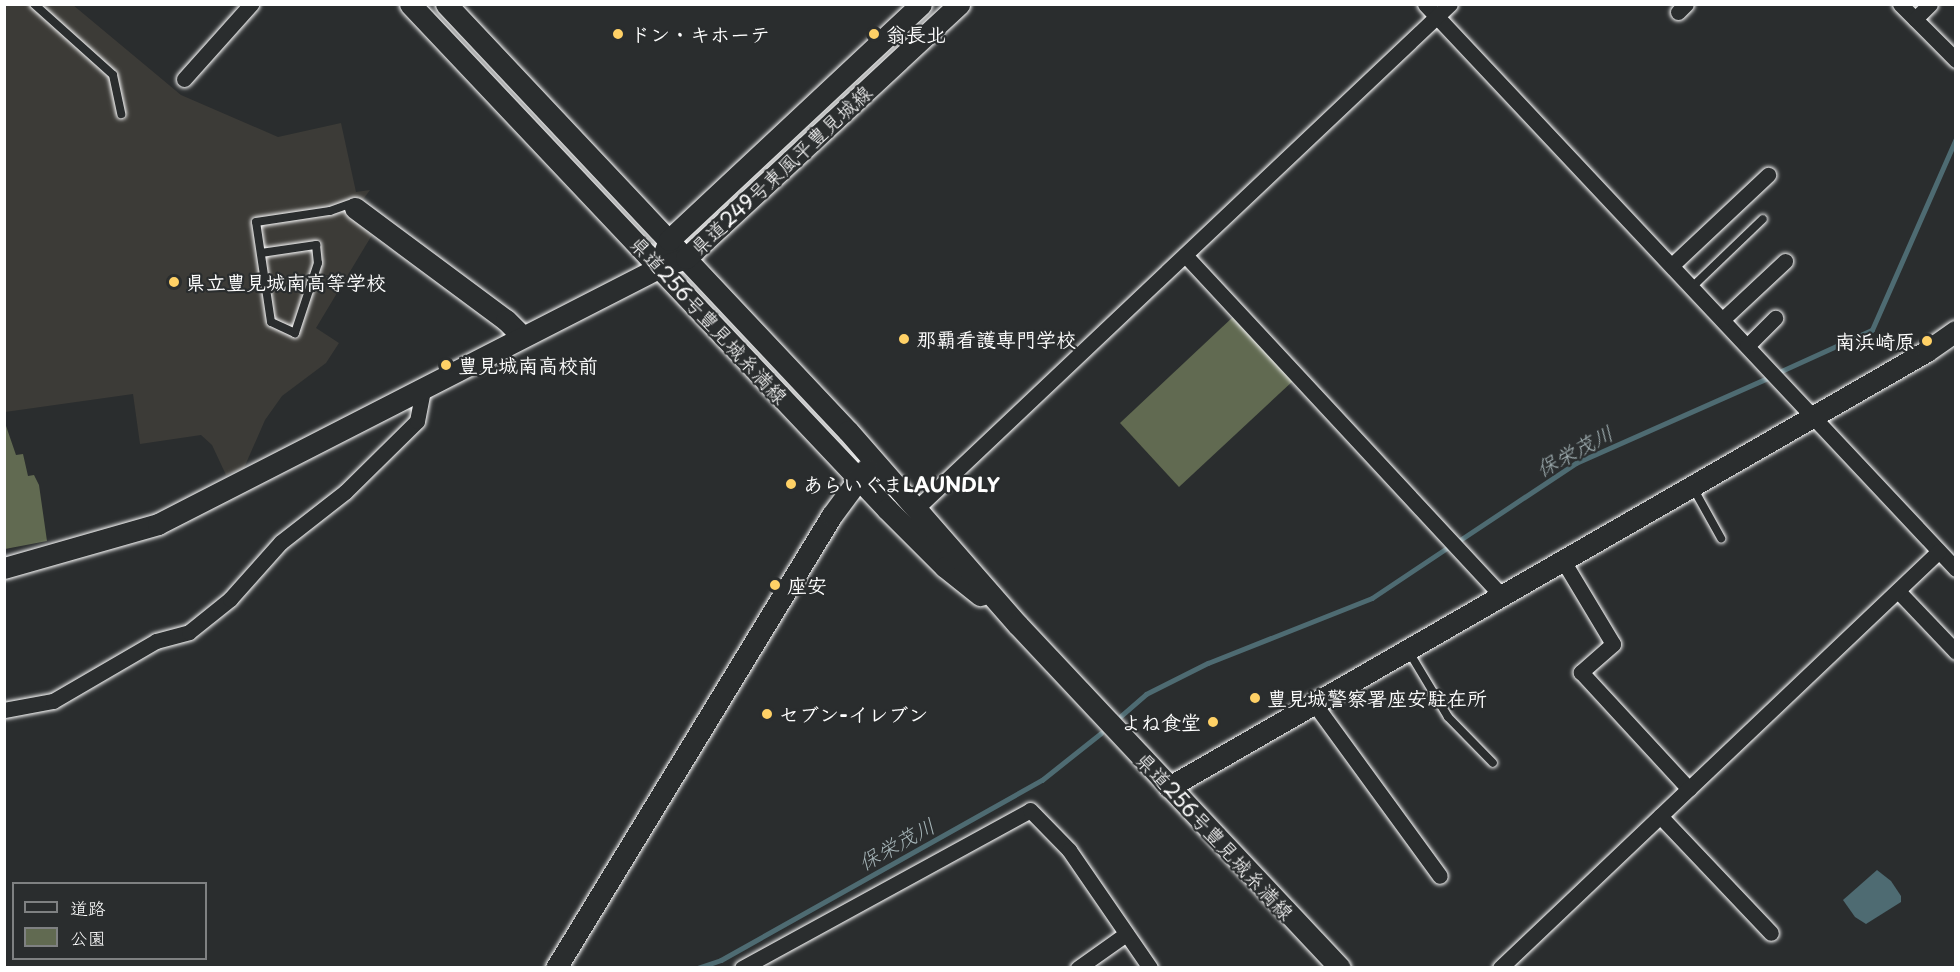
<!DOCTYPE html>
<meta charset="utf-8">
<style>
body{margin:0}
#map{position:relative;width:1960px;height:972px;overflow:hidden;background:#2a2d2e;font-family:"Playpen Sans","Klee One",sans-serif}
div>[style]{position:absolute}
.built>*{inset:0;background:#3c3b37}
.green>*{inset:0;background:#616a51}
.water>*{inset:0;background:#4e6b72}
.stream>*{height:4.5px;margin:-2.25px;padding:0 2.25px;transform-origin:2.25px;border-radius:2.25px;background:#4e6b72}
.roads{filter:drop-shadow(0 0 2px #fff) drop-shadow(0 0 2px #fff)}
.lane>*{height:8px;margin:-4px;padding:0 4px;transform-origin:4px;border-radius:4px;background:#2a2d2e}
.street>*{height:15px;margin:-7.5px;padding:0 7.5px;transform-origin:7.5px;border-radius:7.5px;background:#2a2d2e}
.secondary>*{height:21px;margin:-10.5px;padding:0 10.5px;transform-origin:10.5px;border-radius:10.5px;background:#2a2d2e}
.dots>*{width:16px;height:16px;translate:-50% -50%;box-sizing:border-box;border:3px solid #2a2d2e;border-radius:50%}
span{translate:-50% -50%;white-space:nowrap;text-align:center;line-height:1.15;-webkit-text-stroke:4.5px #2a2d2e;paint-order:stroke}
.poi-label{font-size:20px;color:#fff;font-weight:700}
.left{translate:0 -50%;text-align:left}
.right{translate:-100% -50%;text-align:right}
.street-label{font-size:20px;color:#fff}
.water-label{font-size:21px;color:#a6b5b8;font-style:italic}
.frame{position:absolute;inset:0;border:6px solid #fff;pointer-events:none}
.legend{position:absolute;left:12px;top:882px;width:195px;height:78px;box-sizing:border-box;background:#2a2d2e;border:2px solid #7f8182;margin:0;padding:8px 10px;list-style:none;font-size:18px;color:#fff}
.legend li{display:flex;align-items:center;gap:12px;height:30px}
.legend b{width:30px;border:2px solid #7f8182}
</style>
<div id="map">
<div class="built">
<div style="clip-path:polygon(4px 5px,73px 5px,181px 95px,278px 137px,341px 123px,356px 192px,370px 190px,350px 217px,372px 235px,316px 328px,339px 343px,326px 363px,282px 396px,265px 420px,244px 468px,226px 475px,212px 445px,201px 435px,140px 444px,133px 394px,5px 412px)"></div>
</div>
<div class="green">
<div style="clip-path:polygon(1234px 316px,1294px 380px,1179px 487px,1120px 423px)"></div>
<div style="clip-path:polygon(5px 423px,16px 455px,23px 454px,28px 476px,34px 475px,39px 485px,47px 541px,5px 549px)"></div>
</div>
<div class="water">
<div style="clip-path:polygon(1877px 870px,1891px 881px,1901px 896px,1901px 902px,1866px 924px,1855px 917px,1843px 900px)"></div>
</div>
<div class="stream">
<div style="left:1777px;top:373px;width:104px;rotate:-24.4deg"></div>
<div style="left:1872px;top:330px;width:209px;rotate:-66.3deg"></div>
<div style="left:1457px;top:542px;width:143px;rotate:-33.6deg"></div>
<div style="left:1576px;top:463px;width:212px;rotate:-23.9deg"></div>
<div style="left:1121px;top:716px;width:33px;rotate:-41deg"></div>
<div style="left:1146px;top:694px;width:69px;rotate:-26.6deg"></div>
<div style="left:1208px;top:663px;width:176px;rotate:-21.6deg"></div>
<div style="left:1372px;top:598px;width:94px;rotate:-33.7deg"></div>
<div style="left:698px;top:968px;width:24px;rotate:-19deg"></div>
<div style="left:721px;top:960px;width:368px;rotate:-29.3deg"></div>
<div style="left:1042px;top:780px;width:75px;rotate:-38.5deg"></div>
</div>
<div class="roads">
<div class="lane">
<div style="left:34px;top:4px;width:106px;rotate:41.9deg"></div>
<div style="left:113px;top:75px;width:40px;rotate:78deg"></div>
<div style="left:261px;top:253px;width:56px;rotate:-8.3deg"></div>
<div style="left:316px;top:245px;width:18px;rotate:84deg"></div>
<div style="left:318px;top:263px;width:74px;rotate:108.2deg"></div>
<div style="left:295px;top:333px;width:26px;rotate:-155deg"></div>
<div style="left:271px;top:322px;width:101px;rotate:-98.5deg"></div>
<div style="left:256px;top:222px;width:75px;rotate:-8.5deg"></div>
<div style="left:330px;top:211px;width:20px;rotate:-20deg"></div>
<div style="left:1692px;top:287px;width:98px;rotate:-43.8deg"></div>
<div style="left:1692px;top:486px;width:60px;rotate:60.9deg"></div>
<div style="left:1409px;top:652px;width:76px;rotate:59deg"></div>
<div style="left:1448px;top:717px;width:64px;rotate:45.6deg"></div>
</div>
<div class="street">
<div style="left:1425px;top:4px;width:775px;rotate:46.78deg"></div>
<div style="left:1900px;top:4px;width:79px;rotate:45deg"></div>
<div style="left:1678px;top:12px;width:11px;rotate:-45deg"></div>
<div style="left:1915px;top:19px;width:21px;rotate:-45deg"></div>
<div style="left:184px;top:79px;width:101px;rotate:-48.2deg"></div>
<div style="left:1185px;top:255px;width:463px;rotate:47.1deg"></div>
<div style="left:1672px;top:265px;width:132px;rotate:-43.2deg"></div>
<div style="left:1723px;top:319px;width:85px;rotate:-43.1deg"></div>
<div style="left:1747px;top:346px;width:40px;rotate:-45deg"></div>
<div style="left:918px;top:507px;width:732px;rotate:-43.4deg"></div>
<div style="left:1562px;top:559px;width:99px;rotate:59deg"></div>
<div style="left:1613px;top:644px;width:43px;rotate:138.8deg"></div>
<div style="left:1581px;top:672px;width:159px;rotate:47.3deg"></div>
<div style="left:1898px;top:591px;width:84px;rotate:46.4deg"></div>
<div style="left:1313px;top:702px;width:215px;rotate:53.9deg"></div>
<div style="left:4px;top:710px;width:50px;rotate:-10.4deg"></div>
<div style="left:53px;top:701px;width:119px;rotate:-30.2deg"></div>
<div style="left:156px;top:641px;width:34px;rotate:-15deg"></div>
<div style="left:189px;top:632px;width:53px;rotate:-38.8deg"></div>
<div style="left:230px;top:599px;width:76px;rotate:-48.2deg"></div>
<div style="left:281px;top:542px;width:81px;rotate:-38deg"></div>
<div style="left:345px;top:492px;width:101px;rotate:-44.6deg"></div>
<div style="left:417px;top:421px;width:32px;rotate:-79deg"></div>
<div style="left:1660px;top:816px;width:161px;rotate:46.5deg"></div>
<div style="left:742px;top:968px;width:328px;rotate:-28.7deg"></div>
<div style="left:1030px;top:810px;width:56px;rotate:45.7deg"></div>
<div style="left:1069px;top:850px;width:143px;rotate:55.5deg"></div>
<div style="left:1078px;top:968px;width:59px;rotate:-35.3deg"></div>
<div style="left:1500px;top:968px;width:605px;rotate:-43.53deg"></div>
</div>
<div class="secondary">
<div style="left:410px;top:4px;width:695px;rotate:46.63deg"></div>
<div style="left:887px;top:509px;width:82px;rotate:45deg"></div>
<div style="left:945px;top:567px;width:45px;rotate:38.7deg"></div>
<div style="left:446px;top:4px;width:586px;rotate:46.73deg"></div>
<div style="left:848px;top:431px;width:258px;rotate:48.8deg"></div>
<div style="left:1018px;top:625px;width:470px;rotate:46.8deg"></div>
<div style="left:355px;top:208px;width:188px;rotate:36.6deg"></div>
<div style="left:506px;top:320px;width:23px;rotate:45deg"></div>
<div style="left:664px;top:253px;width:14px;rotate:-69deg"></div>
<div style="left:669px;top:240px;width:345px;rotate:-43.1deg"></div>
<div style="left:4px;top:568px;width:160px;rotate:-15.9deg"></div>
<div style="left:158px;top:524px;width:564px;rotate:-27.11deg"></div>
<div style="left:660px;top:267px;width:28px;rotate:-19deg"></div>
<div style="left:686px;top:258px;width:373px;rotate:-42.9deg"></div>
<div style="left:1169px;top:787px;width:874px;rotate:-29.91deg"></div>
<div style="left:1927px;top:351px;width:35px;rotate:-35deg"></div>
<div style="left:556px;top:968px;width:530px;rotate:-58.65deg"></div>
<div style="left:832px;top:515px;width:57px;rotate:-53.5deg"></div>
</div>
</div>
<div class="dots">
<div style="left:618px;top:34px;background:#ffd166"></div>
<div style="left:874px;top:34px;background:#ffd166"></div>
<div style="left:174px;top:282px;background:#ffd166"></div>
<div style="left:904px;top:339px;background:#ffd166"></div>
<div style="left:1927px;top:341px;background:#ffd166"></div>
<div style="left:446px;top:365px;background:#ffd166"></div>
<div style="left:791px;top:484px;background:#ffd166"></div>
<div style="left:775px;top:585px;background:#ffd166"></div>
<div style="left:1255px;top:698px;background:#ffd166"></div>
<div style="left:767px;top:714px;background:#ffd166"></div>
<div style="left:1213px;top:722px;background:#ffd166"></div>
</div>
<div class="poi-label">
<span class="left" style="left:630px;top:34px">ドン・キホーテ</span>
<span class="left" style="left:886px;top:34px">翁長北</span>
<span class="left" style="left:186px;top:282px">県立豊見城南高等学校</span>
<span class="left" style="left:916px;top:339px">那覇看護専門学校</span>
<span class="right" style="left:1915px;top:341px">南浜崎原</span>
<span class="left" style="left:458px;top:365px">豊見城南高校前</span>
<span class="left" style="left:803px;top:484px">あらいぐまLAUNDLY</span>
<span class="left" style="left:787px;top:585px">座安</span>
<span class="left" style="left:1267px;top:698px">豊見城警察署座安駐在所</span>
<span class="left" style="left:779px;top:714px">セブン-イレブン</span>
<span class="right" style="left:1201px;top:722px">よね食堂</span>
</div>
<div class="street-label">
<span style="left:781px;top:170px;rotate:-43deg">県道249号東風平豊見城線</span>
<span style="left:709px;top:320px;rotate:47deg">県道256号豊見城糸満線</span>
<span style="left:1215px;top:836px;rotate:47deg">県道256号豊見城糸満線</span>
</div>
<div class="water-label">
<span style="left:1574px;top:450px;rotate:-28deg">保栄茂川</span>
<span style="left:896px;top:843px;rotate:-29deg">保栄茂川</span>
</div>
<div class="frame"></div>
<ul class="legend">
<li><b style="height:8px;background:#2a2d2e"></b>道路</li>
<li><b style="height:16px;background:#616a51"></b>公園</li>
</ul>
</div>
